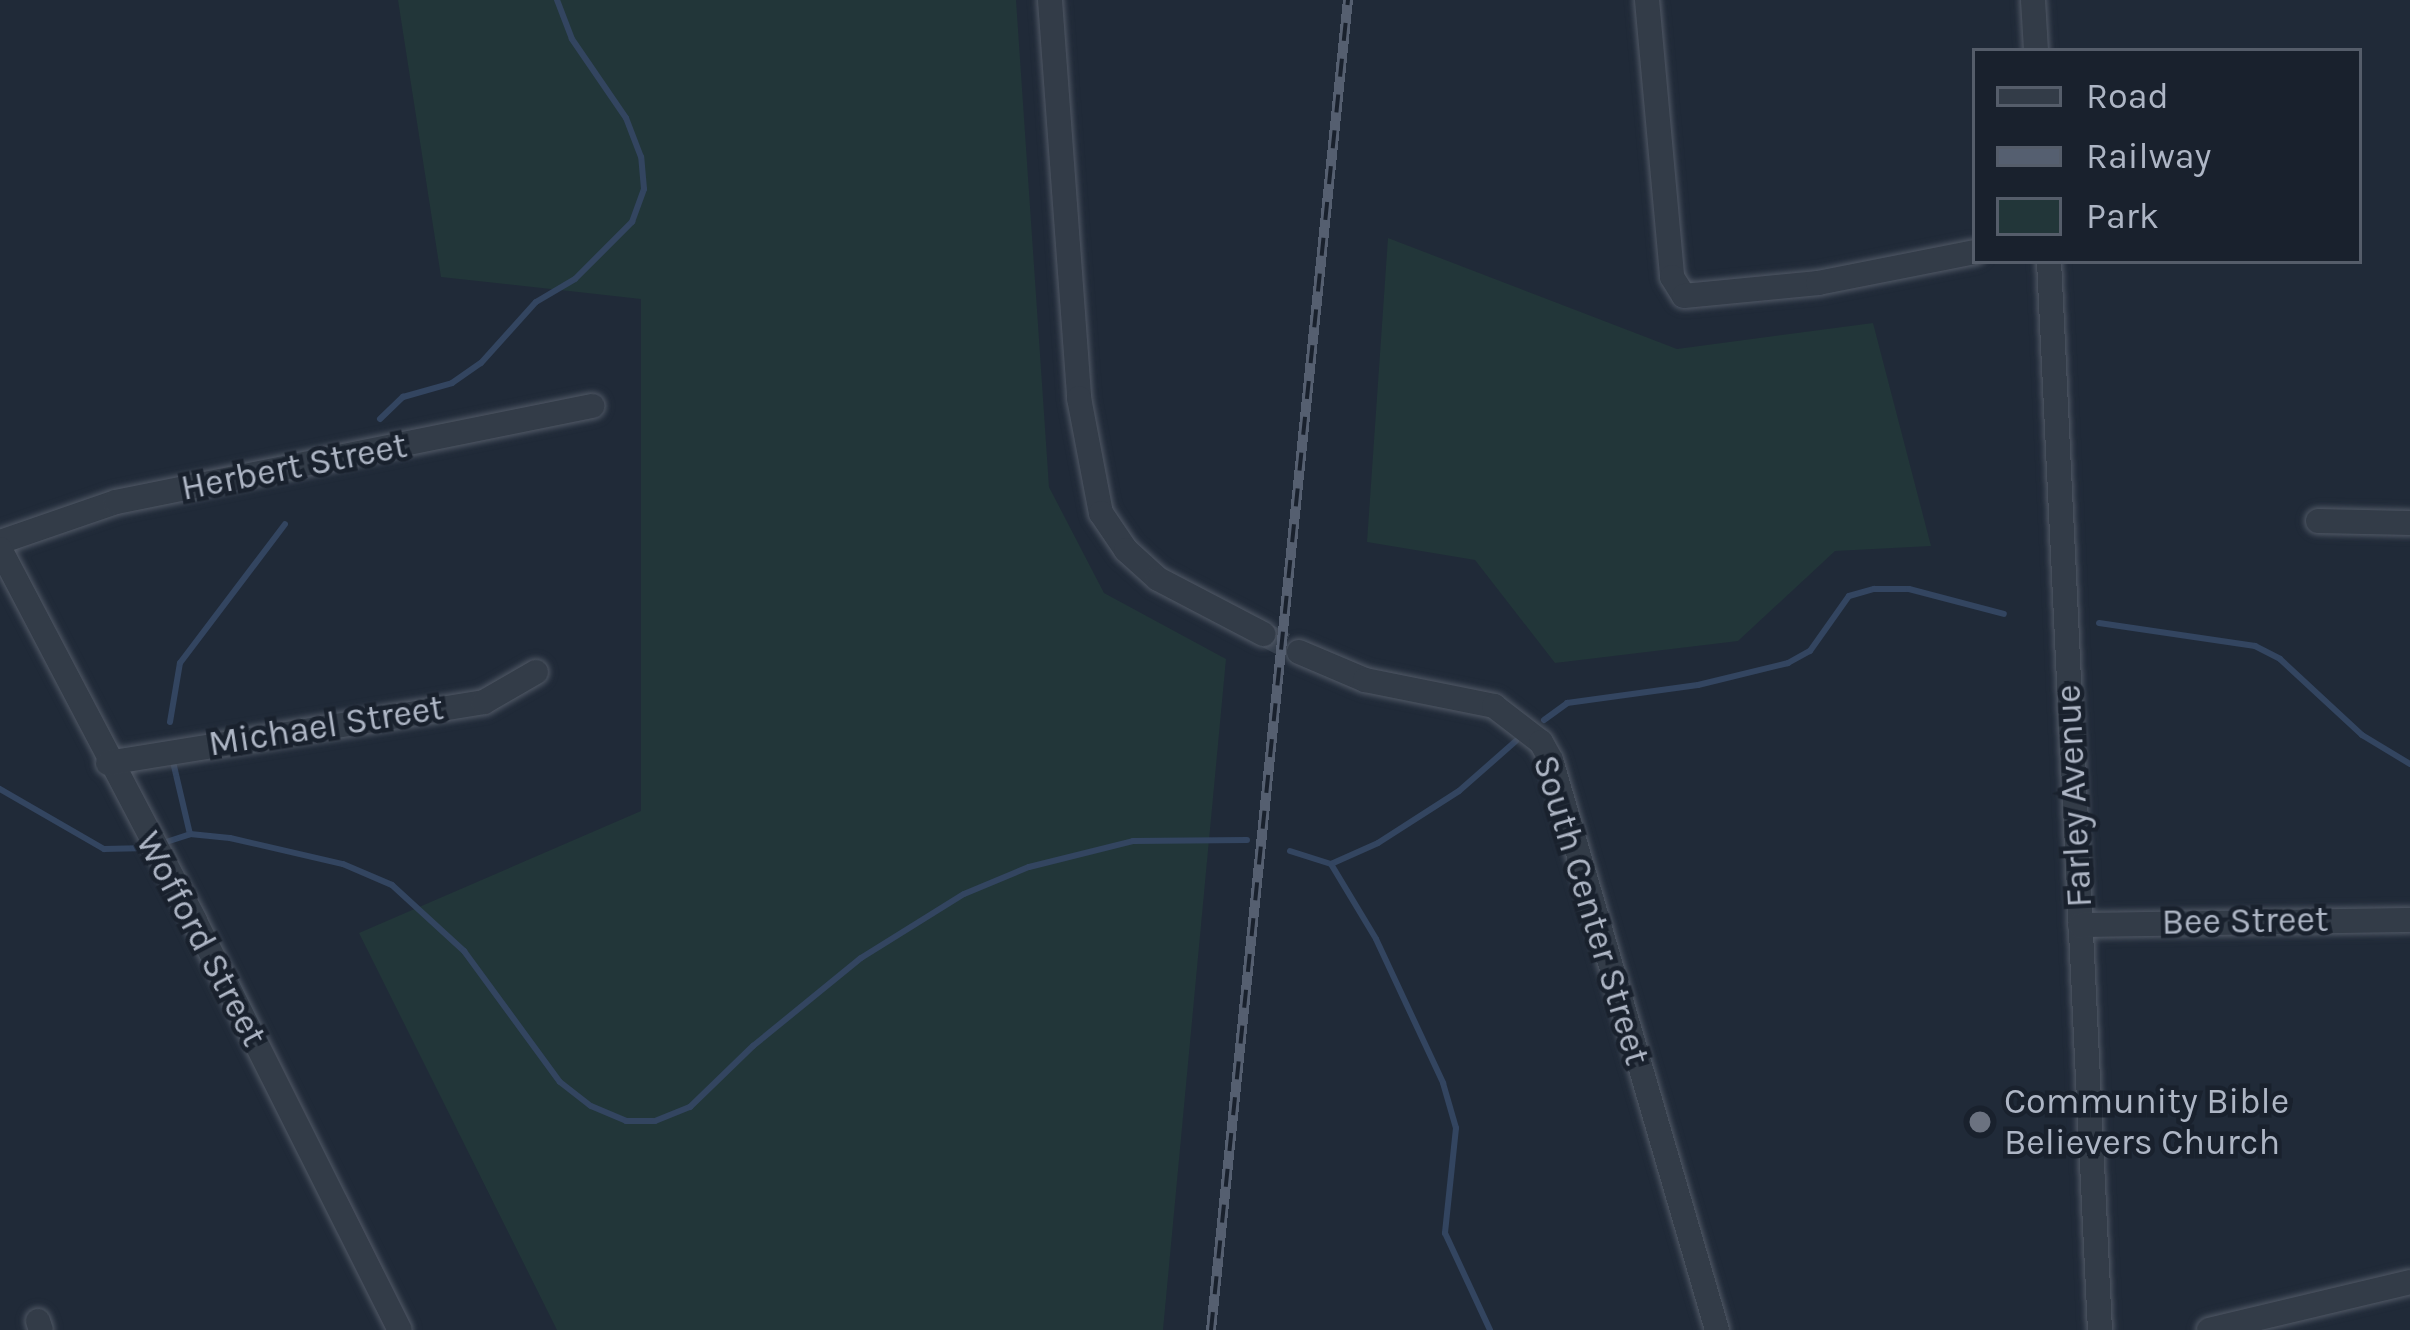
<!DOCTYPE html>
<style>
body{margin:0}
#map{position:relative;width:2410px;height:1330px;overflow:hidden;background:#202a38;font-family:Karla,sans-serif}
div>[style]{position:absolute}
.green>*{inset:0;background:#223639}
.stream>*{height:6px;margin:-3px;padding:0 3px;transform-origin:3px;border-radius:3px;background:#334560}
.minor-tunnel>*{height:24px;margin-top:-12px;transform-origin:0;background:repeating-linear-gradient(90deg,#353f4d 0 24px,transparent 0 36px)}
.roads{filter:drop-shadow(0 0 3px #515966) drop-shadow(0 0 3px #515966)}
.minor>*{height:24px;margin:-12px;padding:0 12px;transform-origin:12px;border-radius:12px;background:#333c48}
.rail>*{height:10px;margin-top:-5px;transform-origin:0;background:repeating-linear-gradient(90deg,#19212d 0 18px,#555f70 0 36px);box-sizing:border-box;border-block:3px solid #555f70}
.dots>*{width:33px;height:33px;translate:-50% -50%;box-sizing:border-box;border:6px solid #19212d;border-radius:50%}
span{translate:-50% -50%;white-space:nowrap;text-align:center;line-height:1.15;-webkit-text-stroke:9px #19212d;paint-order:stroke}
.street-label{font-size:36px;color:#aeb6c5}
.poi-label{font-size:36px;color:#aeb6c5}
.left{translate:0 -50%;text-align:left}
.legend{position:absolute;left:1972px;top:48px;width:390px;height:216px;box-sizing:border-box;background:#19212d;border:3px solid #555d6a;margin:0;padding:15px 21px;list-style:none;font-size:36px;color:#aeb6c5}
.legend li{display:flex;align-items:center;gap:24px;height:60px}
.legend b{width:60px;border:3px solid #555d6a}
</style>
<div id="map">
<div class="green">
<div style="clip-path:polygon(398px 0,1016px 0,1049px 487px,1104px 593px,1226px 659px,1163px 1330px,557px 1330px,359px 933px,641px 811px,641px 299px,441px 277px)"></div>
<div style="clip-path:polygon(1388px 238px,1677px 349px,1873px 323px,1931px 546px,1835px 551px,1738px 641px,1555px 663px,1475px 560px,1367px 542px)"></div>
</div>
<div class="stream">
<div style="left:380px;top:419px;width:32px;rotate:-44deg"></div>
<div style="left:403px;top:397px;width:51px;rotate:-15.9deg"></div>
<div style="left:452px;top:383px;width:35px;rotate:-35deg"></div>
<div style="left:481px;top:363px;width:82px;rotate:-48deg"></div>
<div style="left:536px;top:302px;width:45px;rotate:-30.5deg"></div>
<div style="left:575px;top:279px;width:81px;rotate:-45deg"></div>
<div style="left:632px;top:222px;width:35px;rotate:-70deg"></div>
<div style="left:644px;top:189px;width:32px;rotate:-95deg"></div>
<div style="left:641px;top:157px;width:42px;rotate:-111deg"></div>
<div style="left:626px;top:118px;width:96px;rotate:-124.4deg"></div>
<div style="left:572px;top:39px;width:42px;rotate:-111deg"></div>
<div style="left:2099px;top:623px;width:158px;rotate:8.4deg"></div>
<div style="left:2255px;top:646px;width:28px;rotate:27deg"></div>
<div style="left:2280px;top:659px;width:112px;rotate:42.8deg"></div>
<div style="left:2362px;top:735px;width:56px;rotate:31.1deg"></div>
<div style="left:1544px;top:720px;width:29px;rotate:-36deg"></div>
<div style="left:1567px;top:703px;width:132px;rotate:-7.8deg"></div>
<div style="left:1698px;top:685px;width:93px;rotate:-13.7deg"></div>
<div style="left:1788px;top:663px;width:25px;rotate:-29deg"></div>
<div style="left:1810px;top:651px;width:67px;rotate:-54.7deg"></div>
<div style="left:1849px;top:596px;width:26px;rotate:-16deg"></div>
<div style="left:1874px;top:589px;width:35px"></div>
<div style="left:1909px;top:589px;width:98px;rotate:14.7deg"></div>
<div style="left:170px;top:722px;width:60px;rotate:-80.4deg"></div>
<div style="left:180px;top:663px;width:174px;rotate:-52.9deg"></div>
<div style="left:174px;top:766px;width:70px;rotate:76.8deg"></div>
<div style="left:0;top:789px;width:120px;rotate:30deg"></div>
<div style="left:104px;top:849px;width:44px;rotate:-1.3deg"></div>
<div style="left:160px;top:844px;width:32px;rotate:-18deg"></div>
<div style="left:190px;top:834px;width:40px;rotate:5.7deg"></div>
<div style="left:230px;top:838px;width:116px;rotate:13deg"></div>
<div style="left:343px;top:864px;width:53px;rotate:23.2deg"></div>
<div style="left:392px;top:885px;width:98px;rotate:42.5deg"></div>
<div style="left:464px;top:951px;width:162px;rotate:53.8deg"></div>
<div style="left:560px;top:1082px;width:39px;rotate:38deg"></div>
<div style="left:591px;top:1106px;width:38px;rotate:23deg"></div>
<div style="left:626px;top:1121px;width:29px"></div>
<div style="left:655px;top:1121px;width:38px;rotate:-22deg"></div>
<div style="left:690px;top:1107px;width:88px;rotate:-44.1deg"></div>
<div style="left:753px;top:1046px;width:139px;rotate:-39.2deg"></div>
<div style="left:861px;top:958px;width:121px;rotate:-31.9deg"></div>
<div style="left:964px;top:894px;width:70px;rotate:-22.6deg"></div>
<div style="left:1029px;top:867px;width:107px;rotate:-14deg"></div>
<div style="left:1133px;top:841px;width:114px;rotate:-0.5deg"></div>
<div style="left:1290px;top:851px;width:43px;rotate:17.6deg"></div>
<div style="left:1331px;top:864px;width:51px;rotate:-24.1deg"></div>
<div style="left:1378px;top:843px;width:96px;rotate:-32.7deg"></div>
<div style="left:1459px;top:791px;width:76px;rotate:-41.3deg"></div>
<div style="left:1331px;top:864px;width:87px;rotate:59deg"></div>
<div style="left:1376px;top:939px;width:159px;rotate:65deg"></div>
<div style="left:1443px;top:1083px;width:47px;rotate:73.9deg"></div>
<div style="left:1456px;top:1128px;width:106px;rotate:96deg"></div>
<div style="left:1445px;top:1233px;width:107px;rotate:65.1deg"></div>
</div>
<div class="minor-tunnel">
<div style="left:1263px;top:634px;width:40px;rotate:26.6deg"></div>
</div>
<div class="roads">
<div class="minor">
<div style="left:1050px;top:0;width:399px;rotate:85.8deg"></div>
<div style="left:1079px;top:398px;width:117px;rotate:79.2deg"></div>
<div style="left:1101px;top:513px;width:45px;rotate:56deg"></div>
<div style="left:1126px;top:550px;width:43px;rotate:42.2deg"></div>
<div style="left:1158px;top:579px;width:119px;rotate:27.6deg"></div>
<div style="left:1647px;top:0;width:278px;rotate:84.8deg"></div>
<div style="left:1672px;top:277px;width:22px;rotate:58deg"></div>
<div style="left:1684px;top:296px;width:135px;rotate:-5.5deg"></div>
<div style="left:1818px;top:283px;width:160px;rotate:-11.2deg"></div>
<div style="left:2033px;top:0;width:51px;rotate:86.6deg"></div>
<div style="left:2049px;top:261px;width:1070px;rotate:87.27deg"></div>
<div style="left:2318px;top:521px;width:92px;rotate:1.2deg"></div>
<div style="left:0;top:542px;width:123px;rotate:-19deg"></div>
<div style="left:116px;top:502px;width:486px;rotate:-11.4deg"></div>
<div style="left:0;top:549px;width:420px;rotate:62.3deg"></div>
<div style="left:195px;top:921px;width:457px;rotate:63.4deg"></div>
<div style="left:1299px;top:652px;width:72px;rotate:23deg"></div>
<div style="left:1365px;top:680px;width:132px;rotate:11.4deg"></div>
<div style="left:1494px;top:706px;width:59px;rotate:37.5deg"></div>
<div style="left:1541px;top:742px;width:21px;rotate:61deg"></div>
<div style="left:1551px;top:760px;width:594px;rotate:73.76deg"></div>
<div style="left:108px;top:763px;width:381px;rotate:-9.2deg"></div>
<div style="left:484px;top:702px;width:60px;rotate:-30deg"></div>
<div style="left:2080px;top:925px;width:330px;rotate:-0.9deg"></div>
<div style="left:38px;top:1321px;width:9px;rotate:72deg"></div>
<div style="left:2209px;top:1330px;width:207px;rotate:-13.4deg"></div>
</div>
</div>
<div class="rail">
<div style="left:1211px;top:1330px;width:1337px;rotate:-84.12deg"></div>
</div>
<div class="dots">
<div style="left:1980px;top:1122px;background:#6b7280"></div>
</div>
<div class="street-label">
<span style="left:294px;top:467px;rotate:-11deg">Herbert Street</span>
<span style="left:326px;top:726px;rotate:-9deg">Michael Street</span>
<span style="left:2074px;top:796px;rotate:-93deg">Farley Avenue</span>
<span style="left:1591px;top:910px;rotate:73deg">South Center Street</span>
<span style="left:2245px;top:921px;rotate:-1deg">Bee Street</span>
<span style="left:201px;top:939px;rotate:62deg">Wofford Street</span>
</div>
<div class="poi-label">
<span class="left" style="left:2004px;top:1122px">Community Bible<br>Believers Church</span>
</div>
<ul class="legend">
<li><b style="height:15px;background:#333c48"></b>Road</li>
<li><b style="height:15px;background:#555f70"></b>Railway</li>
<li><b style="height:33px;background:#223639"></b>Park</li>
</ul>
</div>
